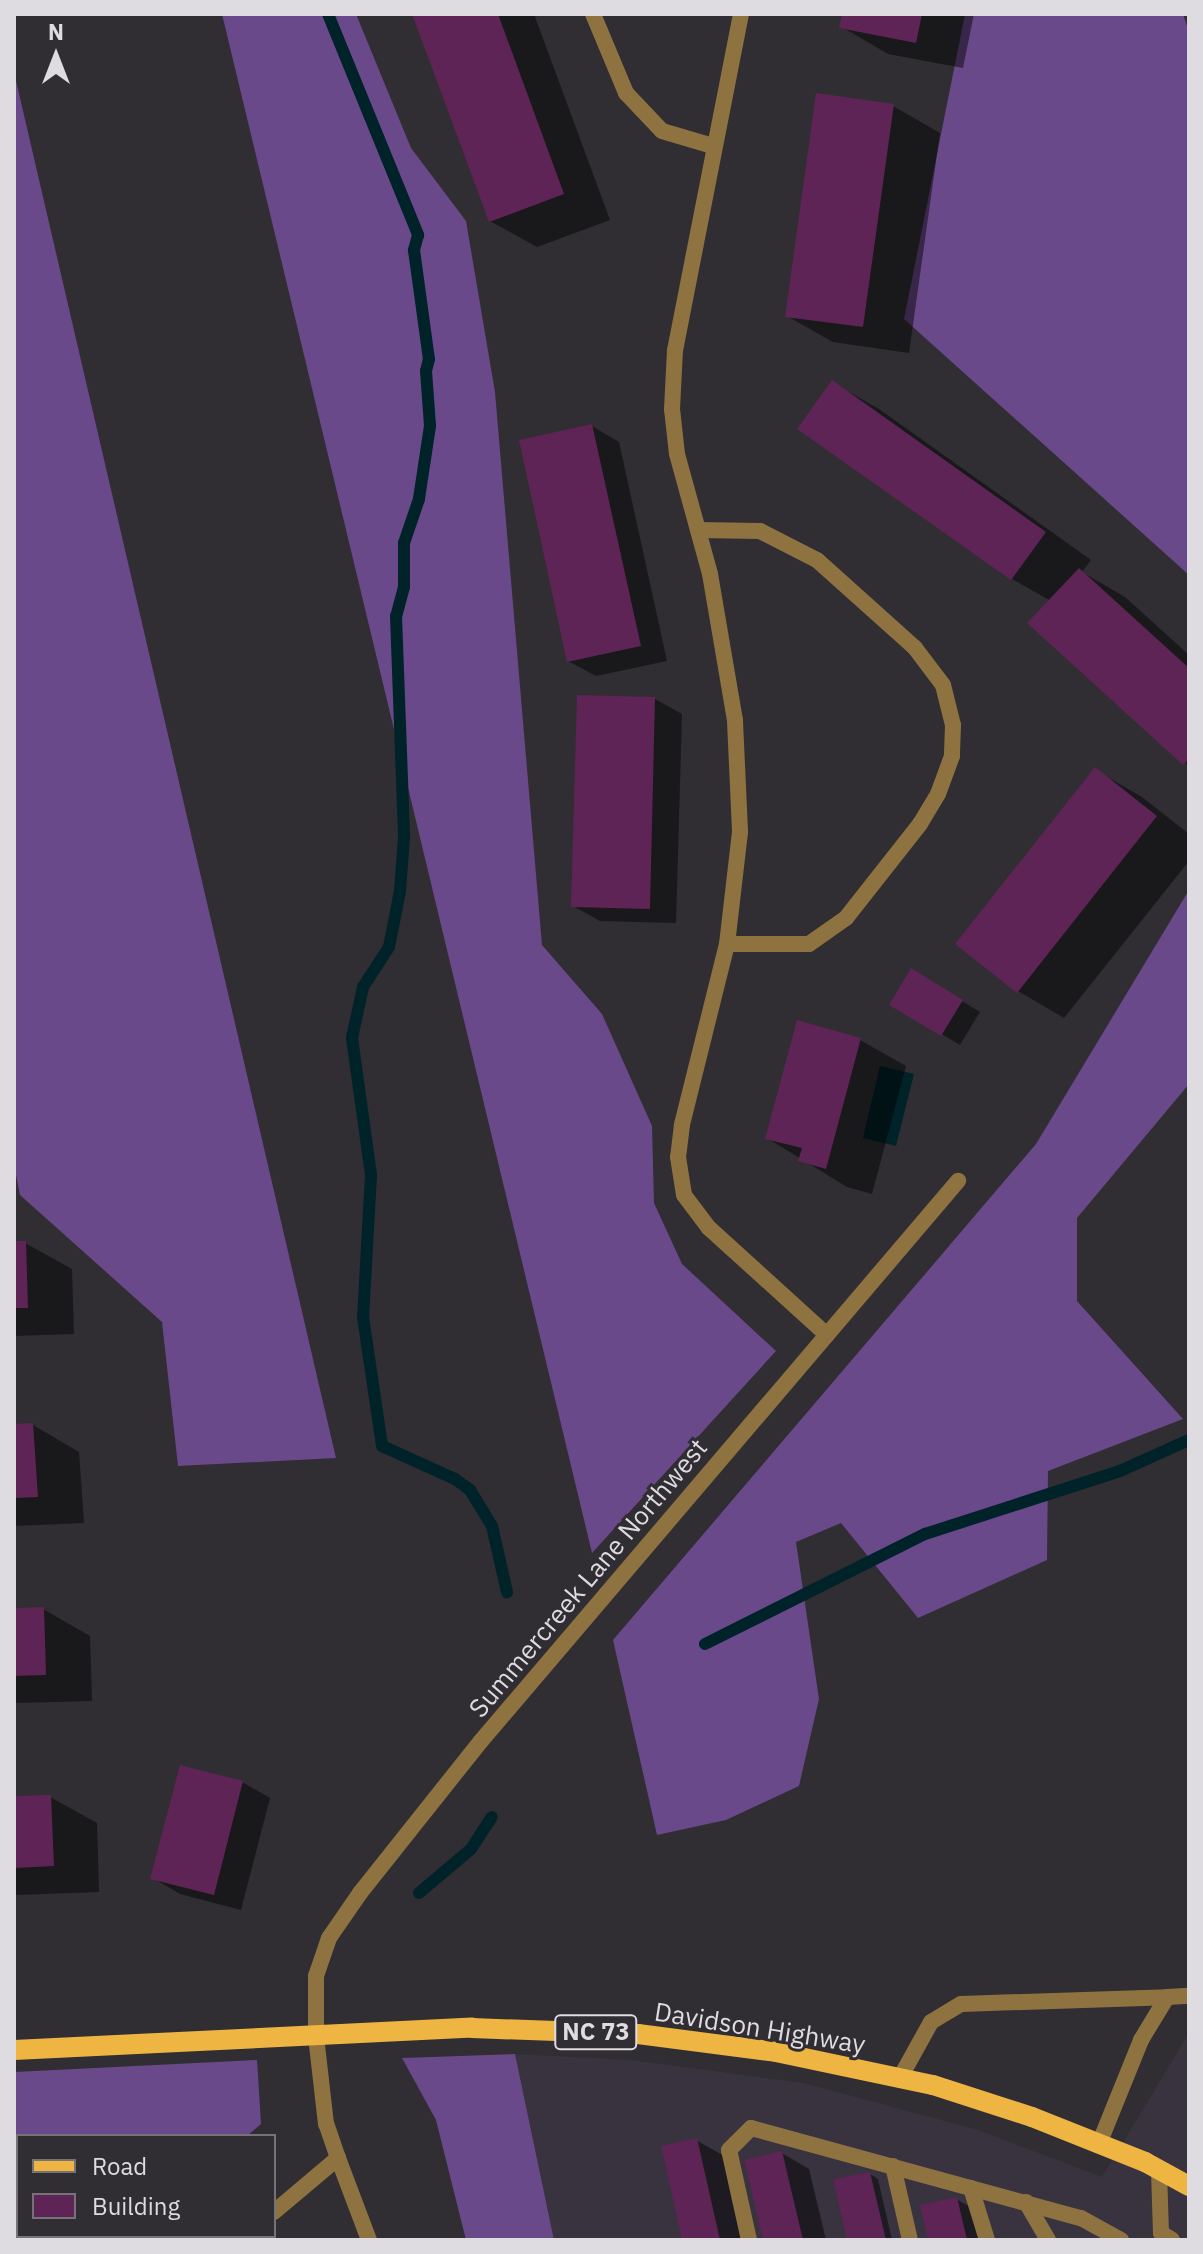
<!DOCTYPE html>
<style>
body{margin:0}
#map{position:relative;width:1203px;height:2254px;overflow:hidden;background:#302d33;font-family:"IBM Plex Sans",sans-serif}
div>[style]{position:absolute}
.built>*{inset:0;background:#38333f}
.forest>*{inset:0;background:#69498a}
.water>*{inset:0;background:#002229}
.shadow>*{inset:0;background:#0007}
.stream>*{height:12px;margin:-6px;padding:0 6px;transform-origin:6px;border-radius:6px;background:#002229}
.building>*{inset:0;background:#5e2456}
.lane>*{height:16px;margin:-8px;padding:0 8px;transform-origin:8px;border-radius:8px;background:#8e7341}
.street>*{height:16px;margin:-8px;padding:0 8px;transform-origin:8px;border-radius:8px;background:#8e7341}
.primary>*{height:20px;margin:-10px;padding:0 10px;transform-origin:10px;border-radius:10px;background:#efb543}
span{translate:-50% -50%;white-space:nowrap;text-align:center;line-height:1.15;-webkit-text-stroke:6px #302d33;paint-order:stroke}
.shield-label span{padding:2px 6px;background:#302d33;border:2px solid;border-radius:6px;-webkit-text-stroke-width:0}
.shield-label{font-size:24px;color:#dedce0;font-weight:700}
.street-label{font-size:26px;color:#dedce0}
.frame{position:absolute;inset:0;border:16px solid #dedce0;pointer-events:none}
.legend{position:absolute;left:16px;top:2134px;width:260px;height:104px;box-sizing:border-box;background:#302d33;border:2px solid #767378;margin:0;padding:10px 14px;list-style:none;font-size:24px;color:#dedce0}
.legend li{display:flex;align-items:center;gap:16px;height:40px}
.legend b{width:40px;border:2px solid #767378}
.north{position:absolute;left:16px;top:16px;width:80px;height:80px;-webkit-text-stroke:6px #302d33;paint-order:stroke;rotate:0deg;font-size:22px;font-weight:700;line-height:32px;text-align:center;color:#dedce0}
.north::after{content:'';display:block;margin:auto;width:28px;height:36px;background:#dedce0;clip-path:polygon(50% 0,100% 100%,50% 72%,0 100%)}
</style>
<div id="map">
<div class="built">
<div style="clip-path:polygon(1189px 2033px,1189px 2240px,554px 2240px,515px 2054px,632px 2060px,804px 2083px,978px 2130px,1102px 2177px)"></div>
</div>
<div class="forest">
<div style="clip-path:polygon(222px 14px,356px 14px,411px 148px,466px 221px,495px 392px,542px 945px,602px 1014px,652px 1126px,654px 1203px,682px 1264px,776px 1351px,592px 1553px)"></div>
<div style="clip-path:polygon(965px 14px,1183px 14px,1189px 32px,1189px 575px,904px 319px)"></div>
<div style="clip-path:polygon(14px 72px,336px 1458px,178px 1466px,162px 1322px,20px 1195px,14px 1165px)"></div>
<div style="clip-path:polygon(1189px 890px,1189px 1084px,1077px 1218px,1077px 1301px,1183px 1419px,1048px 1471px,1047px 1560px,918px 1618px,841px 1523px,796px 1542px,819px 1699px,799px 1786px,726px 1820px,657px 1835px,613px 1640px,1036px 1144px)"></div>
<div style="clip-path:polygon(515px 2054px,554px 2240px,466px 2240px,436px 2120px,402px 2058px)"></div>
<div style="clip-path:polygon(257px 2060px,261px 2124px,247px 2136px,18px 2136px,18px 2236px,124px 2236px,119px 2240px,14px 2240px,14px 2072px)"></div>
</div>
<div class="water">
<div style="clip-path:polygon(880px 1066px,914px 1074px,896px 1146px,863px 1138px)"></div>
</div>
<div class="shadow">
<div style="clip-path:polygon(414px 14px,534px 14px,610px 220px,537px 247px,490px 221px)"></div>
<div style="clip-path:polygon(844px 14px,974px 14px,963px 68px,888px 54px,842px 27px)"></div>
<div style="clip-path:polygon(893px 106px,940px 133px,909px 353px,833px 342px,787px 316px)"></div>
<div style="clip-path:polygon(833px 383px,879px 409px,1091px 560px,1082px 572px,1125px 597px,1189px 655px,1189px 766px,1030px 623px,1051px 601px,1012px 579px,800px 428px)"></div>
<div style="clip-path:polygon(592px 426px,619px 442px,667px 661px,596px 676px,568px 661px)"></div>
<div style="clip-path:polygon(655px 699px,682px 714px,676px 923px,600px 921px,573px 906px)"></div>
<div style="clip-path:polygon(1095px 770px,1142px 797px,1189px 834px,1189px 861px,1064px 1018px,1018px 991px)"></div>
<div style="clip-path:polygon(912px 971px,980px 1012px,960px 1045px,892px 1004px)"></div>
<div style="clip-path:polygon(860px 1040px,906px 1066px,872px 1194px,847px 1187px,767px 1138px)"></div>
<div style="clip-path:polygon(14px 1243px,25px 1243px,72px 1269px,74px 1334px,14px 1336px)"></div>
<div style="clip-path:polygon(33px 1425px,79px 1452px,84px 1523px,14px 1526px,14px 1426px)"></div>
<div style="clip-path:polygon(43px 1609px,90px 1636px,92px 1701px,14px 1703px,14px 1610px)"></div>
<div style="clip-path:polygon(242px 1782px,270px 1798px,241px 1910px,180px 1894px,153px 1878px)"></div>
<div style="clip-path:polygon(50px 1797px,97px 1823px,99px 1892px,14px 1895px,14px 1798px)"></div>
<div style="clip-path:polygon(696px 2140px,724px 2156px,743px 2240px,684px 2240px)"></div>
<div style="clip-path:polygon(782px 2153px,809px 2169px,826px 2240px,765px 2240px)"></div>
<div style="clip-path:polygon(870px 2174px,878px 2179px,892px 2240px,849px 2240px)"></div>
<div style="clip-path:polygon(956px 2199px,984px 2215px,990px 2240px,930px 2240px)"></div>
</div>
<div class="stream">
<div style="left:328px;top:14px;width:239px;rotate:67.8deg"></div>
<div style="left:418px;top:235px;width:16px;rotate:105deg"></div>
<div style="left:414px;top:250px;width:110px;rotate:82.2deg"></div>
<div style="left:429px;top:359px;width:12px;rotate:104deg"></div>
<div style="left:426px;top:371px;width:55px;rotate:85.8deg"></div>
<div style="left:430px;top:426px;width:74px;rotate:98.6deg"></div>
<div style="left:419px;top:499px;width:46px;rotate:108.8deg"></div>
<div style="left:404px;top:543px;width:44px;rotate:90deg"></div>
<div style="left:404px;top:587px;width:30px;rotate:105deg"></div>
<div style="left:396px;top:616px;width:221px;rotate:87.9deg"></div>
<div style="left:404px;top:837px;width:54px;rotate:94.2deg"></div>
<div style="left:400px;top:891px;width:57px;rotate:101.1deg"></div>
<div style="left:389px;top:947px;width:48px;rotate:123deg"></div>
<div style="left:363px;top:987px;width:52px;rotate:102.2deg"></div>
<div style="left:352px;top:1038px;width:138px;rotate:82.1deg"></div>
<div style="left:371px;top:1175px;width:142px;rotate:93.2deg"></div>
<div style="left:363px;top:1317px;width:130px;rotate:81.6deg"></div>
<div style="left:382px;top:1446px;width:80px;rotate:24.3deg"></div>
<div style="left:455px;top:1479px;width:19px;rotate:36deg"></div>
<div style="left:470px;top:1490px;width:42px;rotate:58.6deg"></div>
<div style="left:492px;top:1526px;width:68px;rotate:77.2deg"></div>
<div style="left:705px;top:1644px;width:246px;rotate:-26.6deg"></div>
<div style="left:925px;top:1534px;width:205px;rotate:-17.9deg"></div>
<div style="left:1120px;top:1471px;width:76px;rotate:-24.2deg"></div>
<div style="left:419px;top:1893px;width:68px;rotate:-40.2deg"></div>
<div style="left:471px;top:1849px;width:38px;rotate:-57deg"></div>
</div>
<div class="building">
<div style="clip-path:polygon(412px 14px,498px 14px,564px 194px,489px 222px)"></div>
<div style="clip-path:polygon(842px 14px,922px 14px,916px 43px,839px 28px)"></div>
<div style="clip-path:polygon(816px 93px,894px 104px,863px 327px,785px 317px)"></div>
<div style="clip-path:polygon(832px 380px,1046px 532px,1011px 580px,797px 429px)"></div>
<div style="clip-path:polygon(592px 424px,641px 646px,567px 662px,519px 440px)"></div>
<div style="clip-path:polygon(1079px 568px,1189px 668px,1189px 759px,1183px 765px,1027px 623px)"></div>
<div style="clip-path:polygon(577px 695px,655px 697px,650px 909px,571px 907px)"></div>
<div style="clip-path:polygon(1095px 767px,1157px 816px,1017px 993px,955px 944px)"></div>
<div style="clip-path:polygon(911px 968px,963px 1000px,941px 1036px,889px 1005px)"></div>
<div style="clip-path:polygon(797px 1020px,861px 1038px,826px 1169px,798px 1161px,802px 1148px,765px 1139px)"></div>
<div style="clip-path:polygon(14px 1241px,26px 1241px,28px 1308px,14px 1308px)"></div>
<div style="clip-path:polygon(33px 1423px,38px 1497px,14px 1498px,14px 1424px)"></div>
<div style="clip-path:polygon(44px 1607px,46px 1675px,14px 1676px,14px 1608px)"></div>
<div style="clip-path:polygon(180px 1765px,243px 1781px,214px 1895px,150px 1879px)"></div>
<div style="clip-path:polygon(51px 1795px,54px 1866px,14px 1868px,14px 1796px)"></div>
<div style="clip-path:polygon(697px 2138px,720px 2240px,682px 2240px,661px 2146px)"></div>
<div style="clip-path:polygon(782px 2151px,803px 2240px,763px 2240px,744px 2160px)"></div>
<div style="clip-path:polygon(870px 2172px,886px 2240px,847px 2240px,833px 2179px)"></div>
<div style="clip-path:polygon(957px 2197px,967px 2240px,928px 2240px,920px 2205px)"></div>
</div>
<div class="lane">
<div style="left:900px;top:2078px;width:64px;rotate:-61deg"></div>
<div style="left:931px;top:2022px;width:35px;rotate:-31deg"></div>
<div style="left:961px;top:2004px;width:206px;rotate:-1.9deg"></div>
<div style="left:893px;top:2166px;width:76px;rotate:77.1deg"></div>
<div style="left:1159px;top:2170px;width:63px;rotate:88.2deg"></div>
<div style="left:1161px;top:2233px;width:13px;rotate:32deg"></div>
<div style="left:971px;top:2188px;width:54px;rotate:72.9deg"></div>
<div style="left:1026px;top:2202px;width:44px;rotate:59.9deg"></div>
<div style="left:749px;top:2240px;width:92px;rotate:-102.5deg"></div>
<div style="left:729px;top:2150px;width:31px;rotate:-45deg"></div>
<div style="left:751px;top:2128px;width:342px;rotate:15.3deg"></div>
<div style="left:1081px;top:2218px;width:46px;rotate:28.8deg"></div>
</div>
<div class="street">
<div style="left:593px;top:14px;width:86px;rotate:67.3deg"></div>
<div style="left:626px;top:93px;width:52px;rotate:46.5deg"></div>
<div style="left:662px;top:131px;width:53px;rotate:16.4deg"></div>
<div style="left:741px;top:14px;width:342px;rotate:101.1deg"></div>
<div style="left:675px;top:350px;width:59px;rotate:92.9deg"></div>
<div style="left:672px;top:409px;width:45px;rotate:83.7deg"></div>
<div style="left:677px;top:454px;width:124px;rotate:74.6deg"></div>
<div style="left:710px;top:574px;width:149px;rotate:80.3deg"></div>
<div style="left:735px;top:721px;width:111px;rotate:87.4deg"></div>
<div style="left:740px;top:832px;width:113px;rotate:96.6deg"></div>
<div style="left:727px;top:944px;width:187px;rotate:104deg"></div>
<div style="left:682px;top:1125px;width:32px;rotate:97deg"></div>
<div style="left:678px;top:1157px;width:38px;rotate:81deg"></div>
<div style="left:684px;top:1195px;width:41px;rotate:52.9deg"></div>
<div style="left:709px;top:1228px;width:159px;rotate:42.2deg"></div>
<div style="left:698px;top:530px;width:62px;rotate:0.9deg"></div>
<div style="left:760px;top:531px;width:64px;rotate:27deg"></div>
<div style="left:817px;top:560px;width:132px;rotate:41.9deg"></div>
<div style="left:915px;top:648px;width:46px;rotate:52.9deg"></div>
<div style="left:943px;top:685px;width:41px;rotate:76deg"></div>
<div style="left:953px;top:725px;width:31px;rotate:92deg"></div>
<div style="left:952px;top:756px;width:40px;rotate:110.2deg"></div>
<div style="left:938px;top:794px;width:35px;rotate:121deg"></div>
<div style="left:920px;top:824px;width:120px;rotate:128.2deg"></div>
<div style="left:846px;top:918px;width:45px;rotate:144.9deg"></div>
<div style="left:809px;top:944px;width:82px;rotate:180deg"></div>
<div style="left:1099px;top:2144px;width:112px;rotate:-68deg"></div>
<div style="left:1141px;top:2040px;width:50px;rotate:-58.8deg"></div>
<div style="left:1167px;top:1997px;width:22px;rotate:-3deg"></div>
<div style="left:338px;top:2158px;width:36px;rotate:-109deg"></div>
<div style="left:326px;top:2124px;width:89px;rotate:-96.5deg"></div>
<div style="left:316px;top:2036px;width:60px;rotate:-90deg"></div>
<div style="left:316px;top:1976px;width:40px;rotate:-71.1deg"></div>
<div style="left:329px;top:1938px;width:55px;rotate:-55.4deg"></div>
<div style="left:360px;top:1893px;width:194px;rotate:-51.5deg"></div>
<div style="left:481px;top:1741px;width:736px;rotate:-49.58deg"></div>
<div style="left:274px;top:2212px;width:84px;rotate:-40.2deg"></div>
<div style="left:338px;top:2158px;width:88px;rotate:69.3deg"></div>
<div style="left:242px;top:2240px;width:6px;rotate:-39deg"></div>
</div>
<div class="primary">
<div style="left:14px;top:2050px;width:459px;rotate:-2.8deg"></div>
<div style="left:472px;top:2028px;width:166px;rotate:2.1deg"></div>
<div style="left:638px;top:2034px;width:139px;rotate:7.4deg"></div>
<div style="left:776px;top:2052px;width:160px;rotate:11.9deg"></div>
<div style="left:933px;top:2085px;width:104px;rotate:17.9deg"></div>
<div style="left:1032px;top:2117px;width:122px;rotate:21.7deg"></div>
<div style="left:1145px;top:2162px;width:50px;rotate:28.6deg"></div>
</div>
<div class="shield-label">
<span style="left:596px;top:2032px">NC 73</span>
</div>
<div class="street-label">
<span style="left:588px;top:1578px;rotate:-50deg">Summercreek Lane Northwest</span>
<span style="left:760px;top:2028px;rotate:9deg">Davidson Highway</span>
</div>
<div class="frame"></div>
<ul class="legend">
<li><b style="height:10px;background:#efb543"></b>Road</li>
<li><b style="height:22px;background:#5e2456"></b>Building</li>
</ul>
<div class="north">N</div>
</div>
